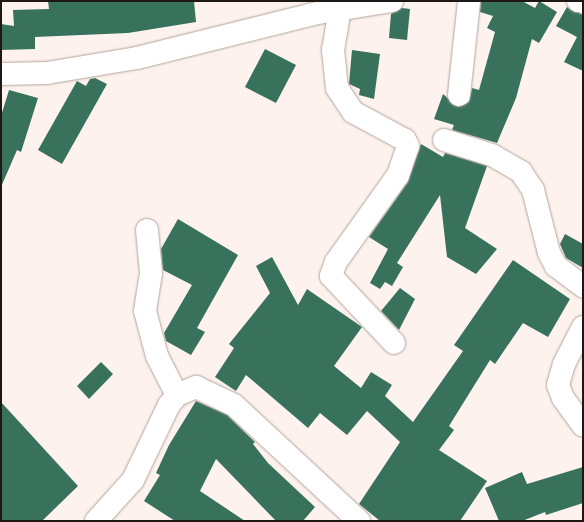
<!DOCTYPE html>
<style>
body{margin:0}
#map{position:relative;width:584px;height:522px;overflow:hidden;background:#fdf2ed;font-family:"IBM Plex Sans",sans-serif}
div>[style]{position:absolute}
.building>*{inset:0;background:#38725d}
.roads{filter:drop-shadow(0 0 1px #b4a49c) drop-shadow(0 0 1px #b4a49c)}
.street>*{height:22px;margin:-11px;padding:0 11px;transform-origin:11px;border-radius:11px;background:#fff}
.secondary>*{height:22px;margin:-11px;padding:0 11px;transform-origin:11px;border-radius:11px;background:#fff}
span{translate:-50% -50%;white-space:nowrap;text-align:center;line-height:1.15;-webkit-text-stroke:4px #fdf2ed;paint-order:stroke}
.frame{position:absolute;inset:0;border:2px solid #1e1815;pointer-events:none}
</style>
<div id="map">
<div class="building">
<div style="clip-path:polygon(48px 1px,194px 1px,196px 22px,128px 33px,35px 37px,35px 49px,1px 50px,1px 24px,14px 26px,13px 10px,49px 9px)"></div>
<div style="clip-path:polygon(481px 1px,522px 1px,535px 8px,539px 1px,557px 12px,539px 43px,532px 39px,516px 98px,497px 143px,452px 130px,454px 125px,434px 119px,443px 94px,458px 107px,469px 102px,472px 88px,479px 90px,495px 32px,487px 28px,493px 16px,480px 12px)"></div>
<div style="clip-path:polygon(567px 7px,583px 15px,583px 71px,564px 62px,577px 37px,556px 26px)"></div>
<div style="clip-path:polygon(402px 8px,410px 9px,407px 40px,389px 38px,391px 14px)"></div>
<div style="clip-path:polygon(265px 49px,296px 65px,276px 103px,245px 87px)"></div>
<div style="clip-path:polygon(352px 50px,380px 54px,374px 99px,359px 95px,360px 89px,349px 84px)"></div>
<div style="clip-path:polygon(95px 78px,107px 84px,62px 164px,38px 150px,77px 81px,86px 86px,90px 79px)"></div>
<div style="clip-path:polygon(9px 90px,38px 98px,21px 152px,17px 150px,1px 187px,1px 116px)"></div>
<div style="clip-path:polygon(421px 144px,443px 157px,445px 153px,487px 166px,465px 228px,497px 249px,476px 274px,447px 257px,440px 195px,397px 263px,403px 267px,392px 286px,385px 282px,380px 289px,370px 283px,388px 249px,369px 237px,408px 182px)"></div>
<div style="clip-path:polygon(178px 219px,238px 255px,197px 328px,205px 332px,191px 355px,166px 341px,164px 333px,192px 285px,163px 270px,161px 249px)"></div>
<div style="clip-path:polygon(565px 234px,583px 244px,583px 268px,566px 258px,560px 244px)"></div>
<div style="clip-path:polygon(272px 257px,298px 305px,307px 289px,362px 327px,334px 366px,361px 388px,371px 372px,392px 385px,385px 396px,413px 422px,463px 351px,454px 345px,513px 260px,570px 299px,548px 337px,523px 323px,495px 364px,490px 360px,449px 426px,454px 430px,439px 450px,487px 481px,460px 521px,380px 521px,359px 504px,400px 442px,367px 411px,347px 435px,320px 413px,308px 428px,246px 375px,236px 391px,215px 377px,234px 348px,229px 344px,270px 293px,256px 266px)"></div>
<div style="clip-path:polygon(400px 288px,415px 299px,399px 330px,381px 311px)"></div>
<div style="clip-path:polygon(101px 362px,113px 374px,89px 399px,77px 386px)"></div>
<div style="clip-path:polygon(196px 401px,227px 415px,255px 442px,253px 444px,268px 463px,315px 507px,303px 521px,276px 521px,216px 459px,200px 491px,245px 521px,175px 521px,144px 501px,160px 475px,156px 473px,169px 445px)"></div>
<div style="clip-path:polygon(1px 402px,78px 486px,42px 521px,1px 521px)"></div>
<div style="clip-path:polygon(583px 467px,583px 503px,546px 515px,545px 512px,522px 521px,499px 521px,485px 488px,522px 472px,527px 484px)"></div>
</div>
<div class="roads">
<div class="street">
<div style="left:578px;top:1px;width:5px;rotate:11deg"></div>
<div style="left:340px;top:9px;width:42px;rotate:99.7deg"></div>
<div style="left:333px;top:50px;width:38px;rotate:84deg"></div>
<div style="left:337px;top:88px;width:29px;rotate:56deg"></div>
<div style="left:353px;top:112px;width:59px;rotate:28.3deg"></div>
<div style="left:405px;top:140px;width:7px;rotate:63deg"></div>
<div style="left:408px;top:146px;width:31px;rotate:109deg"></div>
<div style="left:398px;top:175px;width:107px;rotate:125.5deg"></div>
<div style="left:336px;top:262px;width:15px;rotate:110deg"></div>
<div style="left:331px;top:276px;width:92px;rotate:46.8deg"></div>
<div style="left:1px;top:74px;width:46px;rotate:-1.2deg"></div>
<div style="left:47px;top:73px;width:91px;rotate:-9.5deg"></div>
<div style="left:137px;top:58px;width:187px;rotate:-14deg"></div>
<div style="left:318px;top:13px;width:75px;rotate:-9.2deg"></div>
<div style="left:459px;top:95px;width:95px;rotate:-83.9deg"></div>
<div style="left:444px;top:140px;width:50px;rotate:17.4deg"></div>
<div style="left:492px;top:155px;width:34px;rotate:30deg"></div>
<div style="left:521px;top:172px;width:22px;rotate:56deg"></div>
<div style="left:533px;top:190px;width:65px;rotate:75.7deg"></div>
<div style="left:549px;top:253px;width:15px;rotate:62deg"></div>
<div style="left:556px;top:266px;width:34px;rotate:37deg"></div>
<div style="left:147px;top:230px;width:43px;rotate:84.7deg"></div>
<div style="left:151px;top:273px;width:38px;rotate:99deg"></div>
<div style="left:145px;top:311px;width:47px;rotate:75.1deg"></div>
<div style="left:157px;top:356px;width:44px;rotate:62.9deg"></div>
<div style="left:583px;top:327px;width:42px;rotate:117.2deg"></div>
<div style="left:564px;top:364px;width:22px;rotate:106deg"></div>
<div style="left:558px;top:385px;width:14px;rotate:69deg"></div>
<div style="left:563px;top:398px;width:34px;rotate:54deg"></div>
</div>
<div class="secondary">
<div style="left:96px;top:521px;width:55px;rotate:-47.9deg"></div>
<div style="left:133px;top:480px;width:83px;rotate:-64.4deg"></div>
<div style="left:169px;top:405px;width:13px;rotate:-51deg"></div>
<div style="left:177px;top:395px;width:21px;rotate:-23deg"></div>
<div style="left:196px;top:387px;width:42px;rotate:25.3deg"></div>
<div style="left:234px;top:405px;width:171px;rotate:42.9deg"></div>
</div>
</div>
<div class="frame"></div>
</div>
